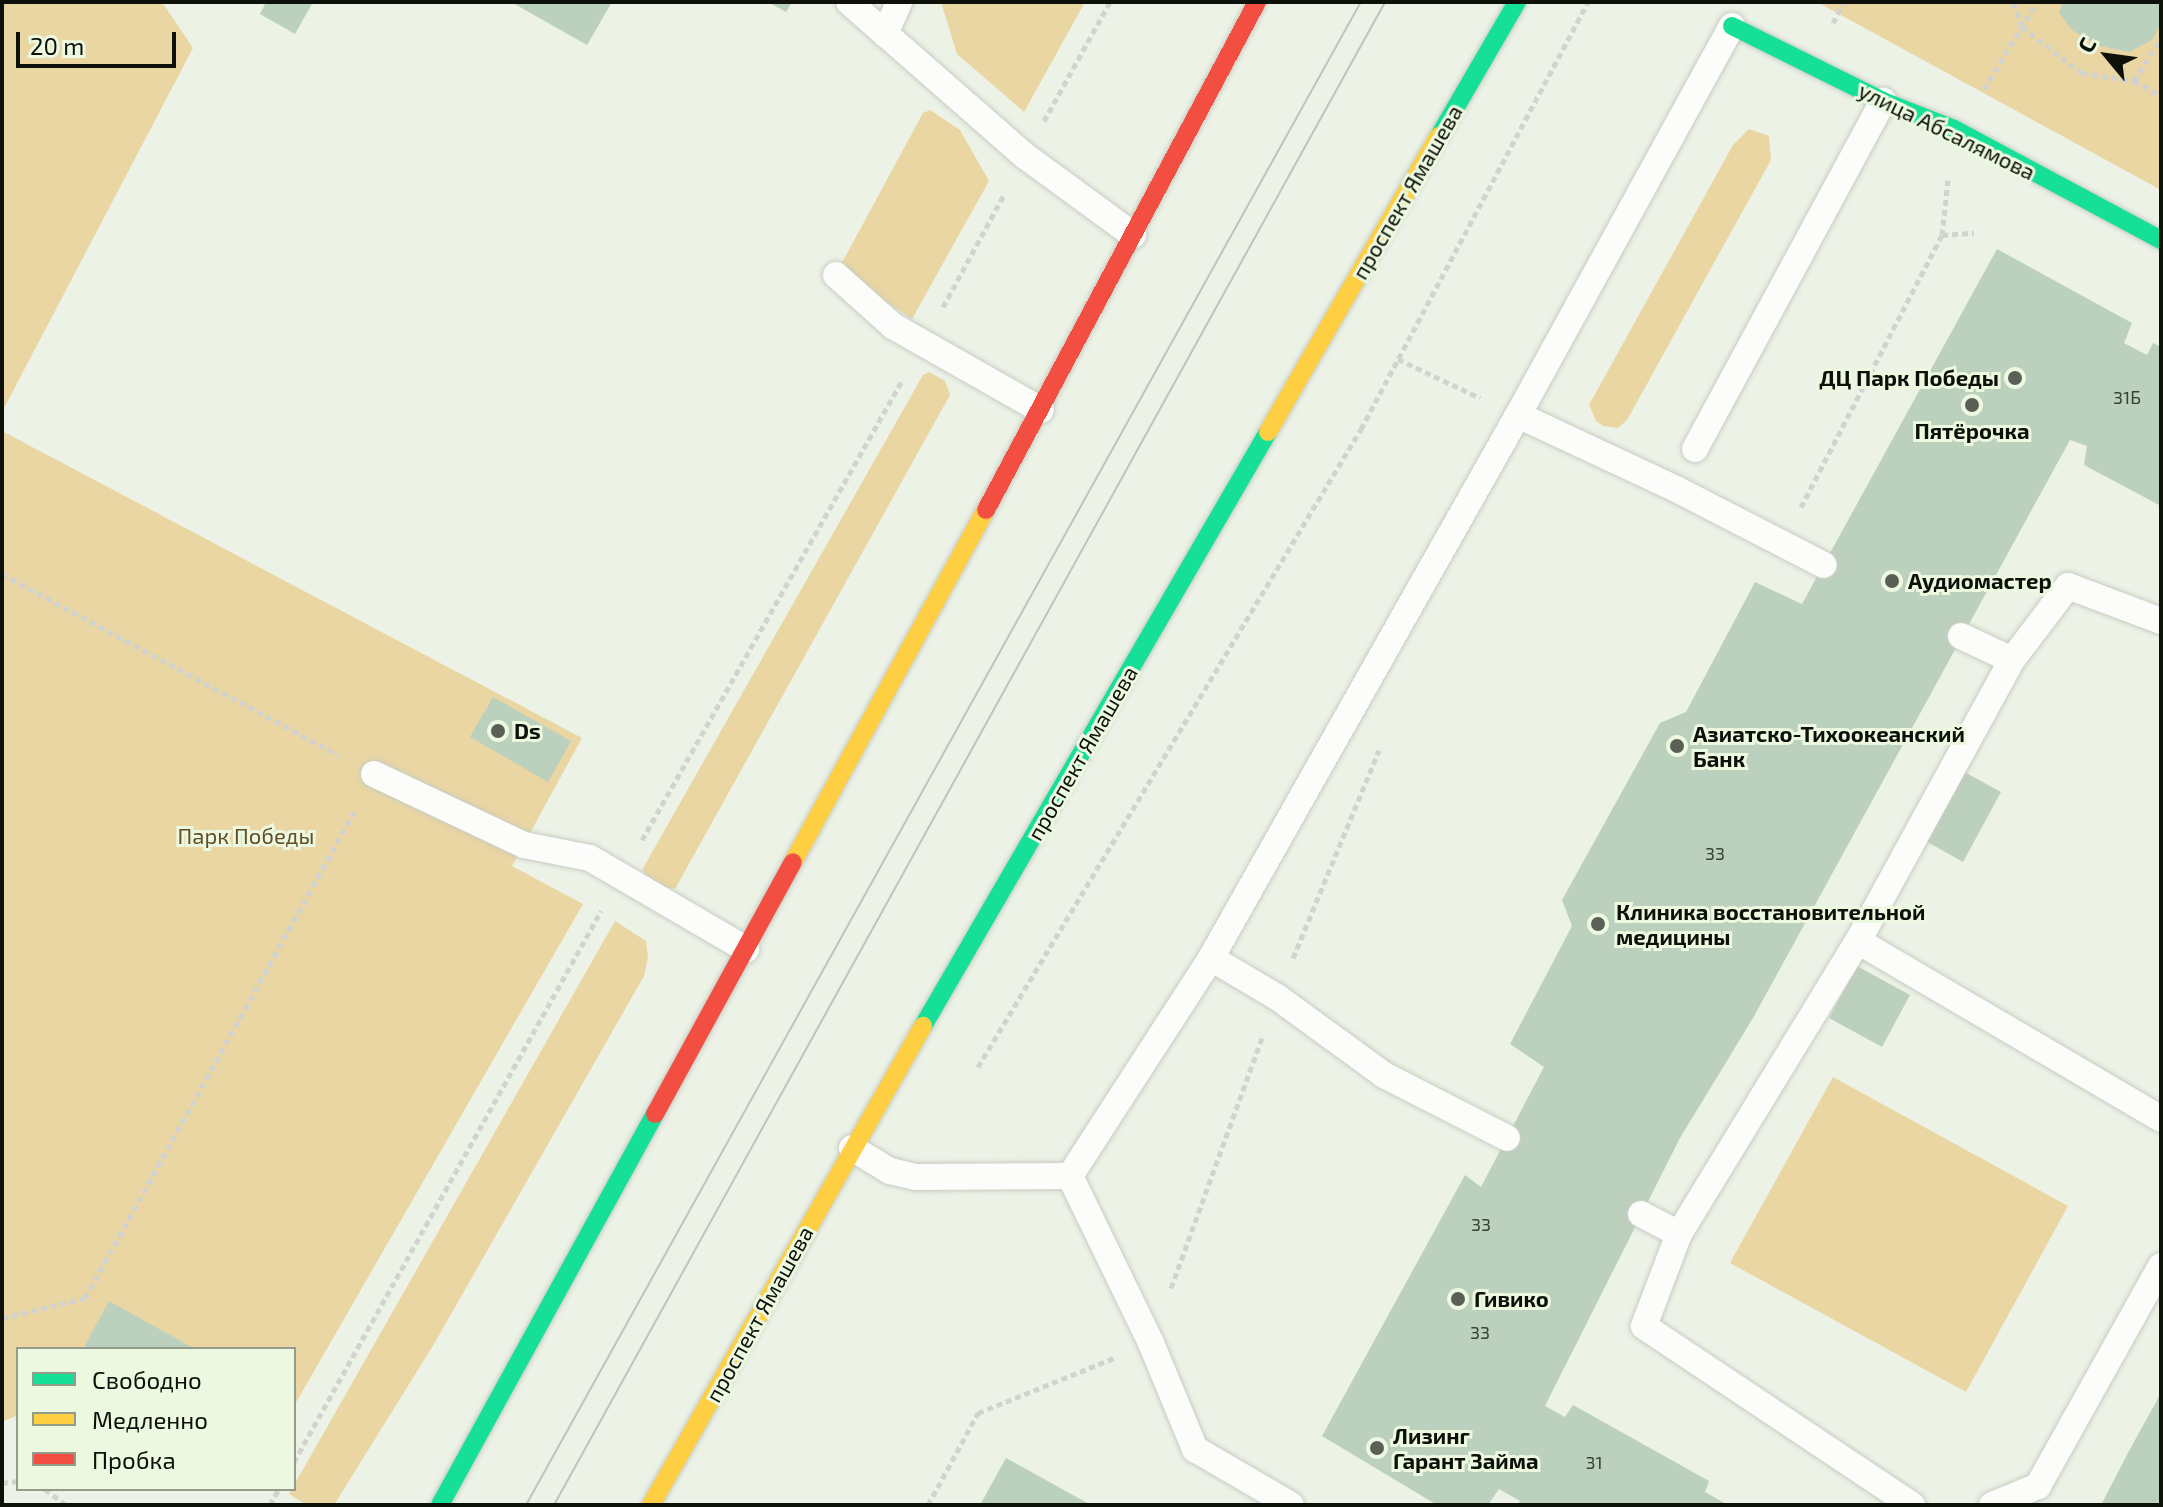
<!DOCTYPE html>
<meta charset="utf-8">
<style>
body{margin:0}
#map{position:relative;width:2163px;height:1507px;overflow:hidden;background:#ecf2e6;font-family:"Exo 2",sans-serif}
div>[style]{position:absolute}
.green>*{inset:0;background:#ead6a2}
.building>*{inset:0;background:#bcd0be}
.path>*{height:5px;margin-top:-2.5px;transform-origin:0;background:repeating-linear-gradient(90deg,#d2d3cf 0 6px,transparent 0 10px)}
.roads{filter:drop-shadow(0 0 2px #c7ccc2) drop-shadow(0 0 2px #c7ccc2)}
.lane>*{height:26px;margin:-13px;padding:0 13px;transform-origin:13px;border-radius:13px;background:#fcfdfb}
.fast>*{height:18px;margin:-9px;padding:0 9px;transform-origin:9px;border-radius:9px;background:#16e098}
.slow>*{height:18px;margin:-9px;padding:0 9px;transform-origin:9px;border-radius:9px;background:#ffcf43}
.jam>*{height:18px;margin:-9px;padding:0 9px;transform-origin:9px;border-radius:9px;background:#f24e42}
.tram>*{height:2px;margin:-1px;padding:0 1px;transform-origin:1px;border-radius:1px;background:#c1c2bf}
.dots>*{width:22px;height:22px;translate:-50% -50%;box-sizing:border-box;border:4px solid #ecf8e0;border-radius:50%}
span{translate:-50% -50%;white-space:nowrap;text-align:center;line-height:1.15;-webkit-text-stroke:6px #ecf8e0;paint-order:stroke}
.number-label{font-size:18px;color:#394136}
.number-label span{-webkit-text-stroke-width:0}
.street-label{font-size:22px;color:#0d1109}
.poi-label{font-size:22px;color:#0d1109;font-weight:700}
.right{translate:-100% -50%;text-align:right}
.left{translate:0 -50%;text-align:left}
.park-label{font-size:22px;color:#634f26}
.frame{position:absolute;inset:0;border:4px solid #0d1109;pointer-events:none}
.legend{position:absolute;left:16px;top:1347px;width:280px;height:144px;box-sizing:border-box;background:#ecf8e0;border:2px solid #939c8a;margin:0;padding:10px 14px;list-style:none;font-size:24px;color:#0d1109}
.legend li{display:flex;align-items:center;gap:16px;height:40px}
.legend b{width:40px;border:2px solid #939c8a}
.north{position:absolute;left:2067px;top:16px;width:80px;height:80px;-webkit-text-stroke:6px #ecf8e0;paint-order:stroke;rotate:299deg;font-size:22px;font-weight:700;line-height:32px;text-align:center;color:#0d1109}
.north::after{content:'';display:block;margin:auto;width:28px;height:36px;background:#0d1109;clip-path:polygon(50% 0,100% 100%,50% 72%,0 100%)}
.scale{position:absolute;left:16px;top:32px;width:160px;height:36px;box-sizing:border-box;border:4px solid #0d1109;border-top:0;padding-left:10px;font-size:24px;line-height:28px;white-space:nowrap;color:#0d1109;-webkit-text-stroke:6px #ecf8e0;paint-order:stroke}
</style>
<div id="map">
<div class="green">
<div style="clip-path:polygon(2px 2px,162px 2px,193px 48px,2px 412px)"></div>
<div style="clip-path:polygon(941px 2px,1085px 2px,1024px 112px,957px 54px)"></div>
<div style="clip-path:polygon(1817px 2px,2161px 2px,2161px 190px)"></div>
<div style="clip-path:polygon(930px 110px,960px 130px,989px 181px,912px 319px,838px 270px,923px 113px)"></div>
<div style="clip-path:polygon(1749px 129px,1769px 136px,1771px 160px,1627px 420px,1618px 428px,1603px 426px,1596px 421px,1589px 405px,1733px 145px)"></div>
<div style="clip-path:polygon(929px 372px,945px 381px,950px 395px,675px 889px,659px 886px,642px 870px,923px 375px)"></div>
<div style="clip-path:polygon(2px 431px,582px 738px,512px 866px,583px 904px,294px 1406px,294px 1349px,18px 1349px,18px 1415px,2px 1422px)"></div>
<div style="clip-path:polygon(615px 921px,646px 941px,648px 957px,644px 976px,434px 1344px,334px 1505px,307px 1505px,289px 1494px)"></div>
<div style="clip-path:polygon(1833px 1077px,2068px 1206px,1966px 1392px,1730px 1263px)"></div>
</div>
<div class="building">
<div style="clip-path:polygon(266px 2px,313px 2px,295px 34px,260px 14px)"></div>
<div style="clip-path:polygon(511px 2px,612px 2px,587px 45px)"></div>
<div style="clip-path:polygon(768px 2px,792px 2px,786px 12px)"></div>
<div style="clip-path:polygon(2063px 2px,2161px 2px,2161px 24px,2152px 40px,2129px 52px,2100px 46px,2073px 31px,2059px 13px)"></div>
<div style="clip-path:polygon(1997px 249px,2132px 323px,2124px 343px,2147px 355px,2153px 343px,2161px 347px,2161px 506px,2084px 465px,2087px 446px,2070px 440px,1753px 1018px,1680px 1138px,1545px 1406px,1565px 1417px,1573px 1405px,1709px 1481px,1705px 1492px,1728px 1505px,1518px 1505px,1520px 1501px,1499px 1489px,1488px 1505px,1437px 1505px,1322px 1436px,1465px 1175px,1481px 1187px,1544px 1067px,1510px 1044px,1572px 926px,1562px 900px,1660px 723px,1686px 712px,1755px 582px,1802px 604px)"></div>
<div style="clip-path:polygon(493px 697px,571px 741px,548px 782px,470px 737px)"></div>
<div style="clip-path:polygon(1959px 769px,2001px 792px,1963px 862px,1922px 839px)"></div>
<div style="clip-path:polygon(1857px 966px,1910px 995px,1882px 1047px,1829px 1018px)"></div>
<div style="clip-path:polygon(109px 1301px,195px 1349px,83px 1349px)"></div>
<div style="clip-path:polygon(2161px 1393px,2161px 1505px,2101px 1505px,2129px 1451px)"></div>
<div style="clip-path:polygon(1006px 1458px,1091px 1505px,980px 1505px)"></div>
</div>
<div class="path">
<div style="left:2013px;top:2px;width:27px;rotate:70deg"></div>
<div style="left:2022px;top:27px;width:76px;rotate:37.5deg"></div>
<div style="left:2082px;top:73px;width:53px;rotate:8.7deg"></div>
<div style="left:2134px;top:81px;width:31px;rotate:29deg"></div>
<div style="left:1833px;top:23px;width:24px;rotate:-62deg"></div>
<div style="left:2134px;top:81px;width:51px;rotate:-57.9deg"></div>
<div style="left:1984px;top:89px;width:102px;rotate:-58.7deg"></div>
<div style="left:1044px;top:121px;width:136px;rotate:-61deg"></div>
<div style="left:1942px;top:235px;width:55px;rotate:-83.8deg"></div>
<div style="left:943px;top:307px;width:130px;rotate:-61.5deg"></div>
<div style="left:1398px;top:359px;width:91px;rotate:25.4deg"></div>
<div style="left:1801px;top:507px;width:306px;rotate:-62.6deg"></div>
<div style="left:1942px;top:235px;width:32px;rotate:-4deg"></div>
<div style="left:2px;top:574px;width:382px;rotate:28.3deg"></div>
<div style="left:642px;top:840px;width:530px;rotate:-60.48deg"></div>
<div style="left:1293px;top:958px;width:225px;rotate:-67.5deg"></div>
<div style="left:978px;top:1067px;width:744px;rotate:-59.02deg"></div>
<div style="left:1361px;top:429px;width:484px;rotate:-62deg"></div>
<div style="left:1171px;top:1288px;width:269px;rotate:-70deg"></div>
<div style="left:2px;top:1318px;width:85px;rotate:-13.5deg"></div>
<div style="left:85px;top:1298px;width:558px;rotate:-61.05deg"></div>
<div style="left:294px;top:1462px;width:631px;rotate:-60.87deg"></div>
<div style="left:2px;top:1483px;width:16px;rotate:-7deg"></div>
<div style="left:45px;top:1489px;width:26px;rotate:37deg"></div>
<div style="left:270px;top:1505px;width:18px;rotate:-61deg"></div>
<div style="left:928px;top:1505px;width:105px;rotate:-61.5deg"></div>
<div style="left:978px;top:1413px;width:147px;rotate:-22deg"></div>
</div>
<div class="roads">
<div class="lane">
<div style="left:849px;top:2px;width:234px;rotate:41.2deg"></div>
<div style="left:1025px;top:156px;width:134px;rotate:36.2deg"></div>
<div style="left:885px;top:34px;width:35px;rotate:-66deg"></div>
<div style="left:836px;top:275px;width:76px;rotate:41.8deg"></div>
<div style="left:893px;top:326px;width:170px;rotate:29.6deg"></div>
<div style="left:1518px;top:415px;width:174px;rotate:25.1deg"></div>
<div style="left:1676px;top:489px;width:166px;rotate:27.2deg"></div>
<div style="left:1695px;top:449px;width:396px;rotate:-61.6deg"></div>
<div style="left:1961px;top:636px;width:56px;rotate:25.2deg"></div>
<div style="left:374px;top:774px;width:166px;rotate:25.3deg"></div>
<div style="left:524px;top:845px;width:67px;rotate:11.1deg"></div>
<div style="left:590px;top:858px;width:181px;rotate:30.3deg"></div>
<div style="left:1858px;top:941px;width:351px;rotate:30.4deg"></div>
<div style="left:1211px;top:958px;width:624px;rotate:-60.52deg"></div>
<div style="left:1518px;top:415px;width:444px;rotate:-61.2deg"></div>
<div style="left:852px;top:1148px;width:44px;rotate:31.2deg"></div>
<div style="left:890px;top:1171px;width:27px;rotate:13deg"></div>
<div style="left:916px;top:1177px;width:154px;rotate:-0.4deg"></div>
<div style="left:1070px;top:1176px;width:186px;rotate:64.1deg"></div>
<div style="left:1151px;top:1343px;width:115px;rotate:67.5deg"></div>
<div style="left:1195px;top:1449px;width:111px;rotate:30.3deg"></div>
<div style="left:1070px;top:1176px;width:260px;rotate:-57.1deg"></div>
<div style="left:1211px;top:958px;width:77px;rotate:30.6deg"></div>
<div style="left:1277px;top:997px;width:132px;rotate:36.1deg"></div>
<div style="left:1384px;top:1075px;width:138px;rotate:27.1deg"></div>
<div style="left:1641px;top:1214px;width:43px;rotate:27.8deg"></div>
<div style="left:1912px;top:1505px;width:322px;rotate:-146.3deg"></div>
<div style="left:1644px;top:1326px;width:98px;rotate:-69.2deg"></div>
<div style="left:1679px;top:1234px;width:343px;rotate:-58.6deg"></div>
<div style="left:1858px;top:941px;width:320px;rotate:-61.3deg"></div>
<div style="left:2012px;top:660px;width:93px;rotate:-52.9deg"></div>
<div style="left:2068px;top:586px;width:99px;rotate:20.6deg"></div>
<div style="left:1992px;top:1505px;width:50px;rotate:-22.4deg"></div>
<div style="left:2038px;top:1486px;width:252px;rotate:-60.8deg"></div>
</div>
<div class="fast">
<div style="left:1732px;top:26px;width:169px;rotate:26.4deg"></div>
<div style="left:1883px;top:101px;width:76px;rotate:21.5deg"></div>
<div style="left:1954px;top:129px;width:235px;rotate:28.2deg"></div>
<div style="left:1439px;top:136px;width:155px;rotate:-59.8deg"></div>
<div style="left:923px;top:1026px;width:687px;rotate:-59.85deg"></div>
<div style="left:440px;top:1505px;width:446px;rotate:-61.2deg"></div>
</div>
<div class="slow">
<div style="left:1268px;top:432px;width:342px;rotate:-60deg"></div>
<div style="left:793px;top:862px;width:401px;rotate:-61.3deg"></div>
<div style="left:651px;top:1505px;width:551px;rotate:-60.41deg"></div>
</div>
<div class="jam">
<div style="left:986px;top:510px;width:576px;rotate:-61.92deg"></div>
<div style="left:655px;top:1114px;width:287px;rotate:-61.3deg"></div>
</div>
</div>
<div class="tram">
<div style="left:526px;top:1505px;width:1719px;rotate:-60.95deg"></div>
<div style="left:554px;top:1505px;width:1717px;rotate:-61.06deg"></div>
</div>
<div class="dots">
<div style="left:2015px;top:378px;background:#5b6056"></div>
<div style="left:1972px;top:405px;background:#5b6056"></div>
<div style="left:1892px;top:581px;background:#5b6056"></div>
<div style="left:498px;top:731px;background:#5b6056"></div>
<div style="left:1677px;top:746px;background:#5b6056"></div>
<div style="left:1598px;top:924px;background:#5b6056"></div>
<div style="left:1458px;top:1299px;background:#5b6056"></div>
<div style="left:1377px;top:1448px;background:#5b6056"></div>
</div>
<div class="number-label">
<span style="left:2127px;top:397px">31Б</span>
<span style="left:1715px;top:853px">33</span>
<span style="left:1481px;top:1224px">33</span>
<span style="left:1480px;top:1332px">33</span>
<span style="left:1594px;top:1462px">31</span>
</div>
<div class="street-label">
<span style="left:1947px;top:131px;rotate:26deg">улица Абсалямова</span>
<span style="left:1407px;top:192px;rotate:-60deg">проспект Ямашева</span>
<span style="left:1082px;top:753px;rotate:-60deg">проспект Ямашева</span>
<span style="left:759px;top:1314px;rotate:-61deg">проспект Ямашева</span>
</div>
<div class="poi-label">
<span class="right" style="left:1999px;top:378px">ДЦ Парк Победы</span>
<span style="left:1972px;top:431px">Пятёрочка</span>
<span class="left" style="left:1908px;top:581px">Аудиомастер</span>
<span class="left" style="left:514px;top:731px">Ds</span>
<span class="left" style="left:1693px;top:746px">Азиатско-Тихоокеанский<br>Банк</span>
<span class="left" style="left:1616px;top:924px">Клиника восстановительной<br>медицины</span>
<span class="left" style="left:1474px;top:1299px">Гивико</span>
<span class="left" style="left:1393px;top:1448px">Лизинг<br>Гарант Займа</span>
</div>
<div class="park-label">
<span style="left:246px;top:836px">Парк Победы</span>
</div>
<div class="frame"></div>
<ul class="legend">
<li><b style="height:10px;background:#16e098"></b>Свободно</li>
<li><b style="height:10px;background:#ffcf43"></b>Медленно</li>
<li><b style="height:10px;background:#f24e42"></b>Пробка</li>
</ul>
<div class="north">С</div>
<div class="scale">20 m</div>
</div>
